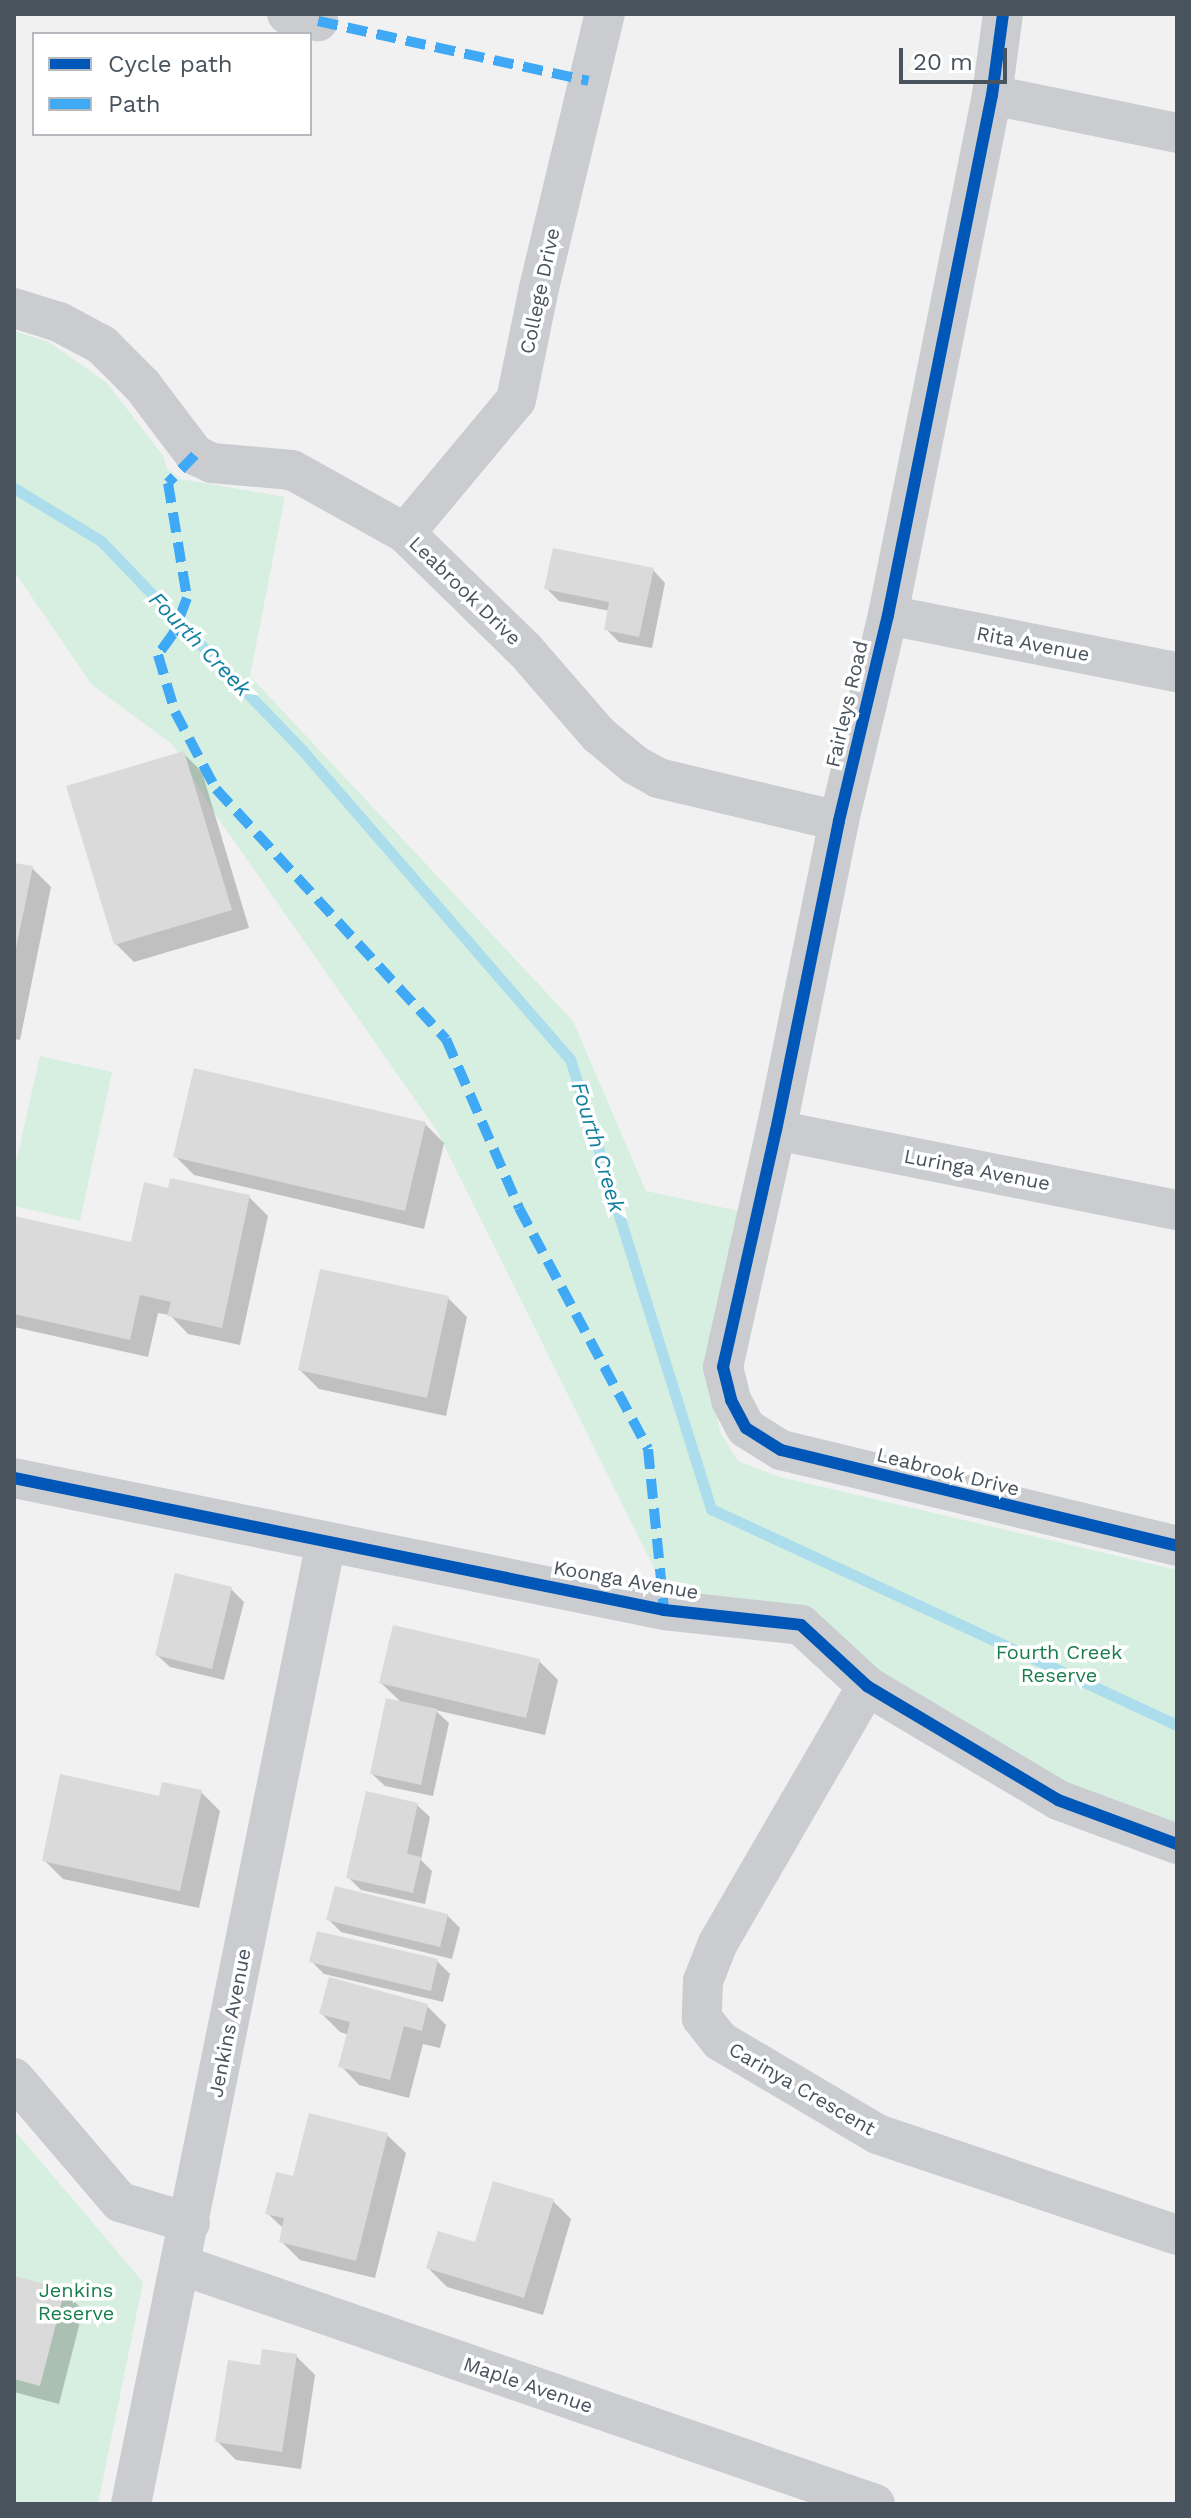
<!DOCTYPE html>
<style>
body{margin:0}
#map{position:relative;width:1191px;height:2518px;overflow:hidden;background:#f1f1f1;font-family:"Work Sans",sans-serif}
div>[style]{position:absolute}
.green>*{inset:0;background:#d6efe0}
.shadow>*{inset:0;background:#0003}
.stream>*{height:11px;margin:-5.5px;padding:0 5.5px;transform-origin:5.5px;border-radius:5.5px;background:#acddec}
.building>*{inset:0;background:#dadadb}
.minor>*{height:40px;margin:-20px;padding:0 20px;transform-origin:20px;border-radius:20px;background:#cacccf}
.quiet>*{height:10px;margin-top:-5px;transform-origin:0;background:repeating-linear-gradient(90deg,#3fa9f5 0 20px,transparent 0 30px)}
.cycleway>*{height:12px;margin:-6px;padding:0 6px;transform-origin:6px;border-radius:6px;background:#0057b8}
span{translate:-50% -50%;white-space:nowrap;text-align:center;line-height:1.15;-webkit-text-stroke:7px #fff;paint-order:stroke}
.street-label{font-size:20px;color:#48535d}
.park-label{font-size:20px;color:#197d4d}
.water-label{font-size:22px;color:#1080a0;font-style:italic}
.frame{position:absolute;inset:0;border:16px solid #48535d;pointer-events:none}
.legend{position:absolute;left:32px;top:32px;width:280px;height:104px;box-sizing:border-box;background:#fff;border:2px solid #b6babe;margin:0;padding:10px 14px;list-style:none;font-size:24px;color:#48535d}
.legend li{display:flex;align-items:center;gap:16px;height:40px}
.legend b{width:40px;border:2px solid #b6babe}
.scale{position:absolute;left:899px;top:48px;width:108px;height:36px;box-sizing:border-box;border:4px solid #48535d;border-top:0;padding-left:10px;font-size:24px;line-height:28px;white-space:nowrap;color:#48535d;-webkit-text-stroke:6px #fff;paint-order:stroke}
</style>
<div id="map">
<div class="green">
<div style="clip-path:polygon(14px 331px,49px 342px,107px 383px,164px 457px,167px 469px,181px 479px,285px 497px,250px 676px,573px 1021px,646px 1191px,753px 1214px,716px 1412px,720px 1432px,738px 1461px,780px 1477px,1177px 1570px,1177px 1837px,1058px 1800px,798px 1625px,664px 1610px,659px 1578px,437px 1131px,213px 811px,173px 745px,92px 685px,14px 571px)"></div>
<div style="clip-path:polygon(40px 1056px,112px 1072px,80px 1221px,14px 1206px,14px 1171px)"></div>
<div style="clip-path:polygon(14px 2130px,143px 2282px,98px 2504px,14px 2504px)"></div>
</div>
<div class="shadow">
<div style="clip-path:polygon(653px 570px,665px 583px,652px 648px,619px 642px,606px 629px,610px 611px,559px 601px,546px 588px)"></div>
<div style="clip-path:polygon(184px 754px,202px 772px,249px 928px,134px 962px,116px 944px)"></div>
<div style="clip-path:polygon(14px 865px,32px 868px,51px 887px,20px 1040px,14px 1039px)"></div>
<div style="clip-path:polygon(425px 1124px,444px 1143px,424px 1229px,194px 1175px,176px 1157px)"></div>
<div style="clip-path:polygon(169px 1190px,249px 1197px,268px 1216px,240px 1345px,188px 1334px,170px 1315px,158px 1313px,148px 1357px,14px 1327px,14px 1218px,133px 1244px)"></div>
<div style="clip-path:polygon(448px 1298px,467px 1317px,446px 1416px,319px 1389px,300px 1370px)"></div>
<div style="clip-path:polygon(231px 1589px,244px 1602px,224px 1680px,170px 1667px,157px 1655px)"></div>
<div style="clip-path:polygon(539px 1661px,558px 1680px,545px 1735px,435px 1710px,449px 1723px,433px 1796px,385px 1786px,372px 1774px,402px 1703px,381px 1683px)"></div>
<div style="clip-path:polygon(201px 1792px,220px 1811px,199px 1908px,63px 1879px,44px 1860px,161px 1798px)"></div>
<div style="clip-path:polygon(417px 1805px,430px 1817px,421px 1860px,432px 1871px,425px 1904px,361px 1890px,348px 1877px)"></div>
<div style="clip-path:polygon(447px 1915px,460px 1928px,452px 1959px,341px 1932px,329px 1920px)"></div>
<div style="clip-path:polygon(437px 1961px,450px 1974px,443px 2002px,324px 1974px,312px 1962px)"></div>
<div style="clip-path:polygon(427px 2006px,446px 2025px,440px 2048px,423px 2044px,409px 2098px,359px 2085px,341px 2066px,349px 2035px,340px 2032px,321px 2013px)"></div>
<div style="clip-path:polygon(387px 2135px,406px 2153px,375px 2278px,300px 2260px,281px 2241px,284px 2229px,267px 2213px,294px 2179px)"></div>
<div style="clip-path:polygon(553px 2201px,571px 2219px,543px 2315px,447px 2287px,428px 2268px)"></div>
<div style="clip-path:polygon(14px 2278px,64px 2291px,83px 2310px,59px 2404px,14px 2392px)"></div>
<div style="clip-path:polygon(296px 2356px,315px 2375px,301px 2469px,236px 2460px,217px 2441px,262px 2367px)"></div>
</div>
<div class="stream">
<div style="left:14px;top:488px;width:102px;rotate:31.3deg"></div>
<div style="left:101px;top:541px;width:291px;rotate:46.1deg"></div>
<div style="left:303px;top:751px;width:408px;rotate:49.1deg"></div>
<div style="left:570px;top:1059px;width:472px;rotate:72.6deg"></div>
<div style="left:711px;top:1509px;width:514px;rotate:24.87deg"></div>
</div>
<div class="building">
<div style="clip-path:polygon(553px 548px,654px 568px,639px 637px,604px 630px,609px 602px,544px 589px)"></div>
<div style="clip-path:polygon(184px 751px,232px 910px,114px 945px,66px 786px)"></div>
<div style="clip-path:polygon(14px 863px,33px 866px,15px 953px,14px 953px)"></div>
<div style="clip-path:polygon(194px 1068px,426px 1122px,405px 1211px,173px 1157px)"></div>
<div style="clip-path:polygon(170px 1178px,250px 1195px,222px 1328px,167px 1316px,171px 1302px,140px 1295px,130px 1340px,14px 1314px,14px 1216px,131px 1242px,144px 1182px,168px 1188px)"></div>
<div style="clip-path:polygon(320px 1269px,449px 1296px,427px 1398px,298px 1370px)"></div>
<div style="clip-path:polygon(175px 1573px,232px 1587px,212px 1669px,155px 1655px)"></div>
<div style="clip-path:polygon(393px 1625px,540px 1659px,526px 1718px,379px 1683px)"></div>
<div style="clip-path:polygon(386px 1698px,437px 1709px,421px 1785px,370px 1774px)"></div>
<div style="clip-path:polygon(60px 1774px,159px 1796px,162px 1782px,202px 1790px,180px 1891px,42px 1861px)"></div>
<div style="clip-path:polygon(366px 1791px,418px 1803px,407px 1854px,421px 1857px,413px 1893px,346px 1878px)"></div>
<div style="clip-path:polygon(335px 1886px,448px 1914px,440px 1947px,326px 1920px)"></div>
<div style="clip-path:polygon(317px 1931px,438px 1959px,431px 1991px,309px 1962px)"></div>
<div style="clip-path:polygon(329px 1977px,428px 2004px,422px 2031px,404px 2026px,390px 2080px,338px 2067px,350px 2022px,319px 2014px)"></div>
<div style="clip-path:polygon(309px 2113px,388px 2133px,356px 2261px,279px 2242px,284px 2218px,265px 2214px,276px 2172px,293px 2176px)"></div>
<div style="clip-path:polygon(493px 2181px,554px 2199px,524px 2298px,426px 2268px,438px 2231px,475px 2242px)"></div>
<div style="clip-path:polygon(14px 2276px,65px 2289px,40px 2386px,14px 2379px)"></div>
<div style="clip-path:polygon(262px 2349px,297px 2354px,282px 2452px,215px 2442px,228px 2360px,260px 2365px)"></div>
</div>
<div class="minor">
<div style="left:287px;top:14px;width:32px;rotate:13deg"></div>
<div style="left:1003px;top:14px;width:82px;rotate:97.7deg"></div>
<div style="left:992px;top:95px;width:530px;rotate:101.31deg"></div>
<div style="left:888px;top:615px;width:212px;rotate:103.4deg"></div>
<div style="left:839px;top:821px;width:315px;rotate:101.5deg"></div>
<div style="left:776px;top:1130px;width:243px;rotate:102.6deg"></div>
<div style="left:723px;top:1367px;width:34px;rotate:76deg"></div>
<div style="left:731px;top:1400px;width:32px;rotate:62deg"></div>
<div style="left:746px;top:1428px;width:41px;rotate:32.2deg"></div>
<div style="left:781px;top:1450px;width:407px;rotate:13.6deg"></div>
<div style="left:992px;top:95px;width:189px;rotate:11.6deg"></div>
<div style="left:14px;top:308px;width:47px;rotate:17.3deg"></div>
<div style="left:59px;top:322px;width:49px;rotate:28.1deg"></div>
<div style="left:102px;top:345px;width:57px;rotate:45deg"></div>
<div style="left:142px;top:385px;width:88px;rotate:52.9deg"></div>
<div style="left:195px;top:455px;width:19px;rotate:25deg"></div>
<div style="left:212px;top:463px;width:80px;rotate:5deg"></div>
<div style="left:292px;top:470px;width:129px;rotate:29.1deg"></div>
<div style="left:405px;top:533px;width:168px;rotate:44.3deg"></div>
<div style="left:525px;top:650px;width:113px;rotate:49deg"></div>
<div style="left:599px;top:735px;width:47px;rotate:39.8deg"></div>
<div style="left:635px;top:765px;width:26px;rotate:29deg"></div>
<div style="left:658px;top:778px;width:186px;rotate:13.4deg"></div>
<div style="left:405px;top:533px;width:173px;rotate:-50.2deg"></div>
<div style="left:516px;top:400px;width:114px;rotate:-78.4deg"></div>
<div style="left:539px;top:288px;width:282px;rotate:-76.5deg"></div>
<div style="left:888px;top:615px;width:295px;rotate:11.2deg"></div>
<div style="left:776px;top:1130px;width:409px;rotate:11.3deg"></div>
<div style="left:14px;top:1478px;width:663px;rotate:11.48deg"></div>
<div style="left:664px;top:1610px;width:138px;rotate:6.2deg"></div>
<div style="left:801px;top:1625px;width:90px;rotate:42.7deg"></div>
<div style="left:867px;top:1686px;width:222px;rotate:30.8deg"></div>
<div style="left:1058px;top:1800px;width:127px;rotate:20.3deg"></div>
<div style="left:867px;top:1686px;width:297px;rotate:120.1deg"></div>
<div style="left:718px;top:1943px;width:41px;rotate:111.5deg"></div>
<div style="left:703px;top:1981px;width:37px;rotate:92deg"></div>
<div style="left:702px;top:2018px;width:29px;rotate:52deg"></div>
<div style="left:720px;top:2041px;width:182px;rotate:30.6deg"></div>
<div style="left:877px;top:2134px;width:317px;rotate:18.6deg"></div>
<div style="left:14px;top:2078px;width:163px;rotate:49.5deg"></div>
<div style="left:120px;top:2202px;width:73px;rotate:16.7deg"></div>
<div style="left:181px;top:2265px;width:734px;rotate:19deg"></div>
<div style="left:131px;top:2504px;width:982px;rotate:-78.54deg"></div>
</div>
<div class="quiet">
<div style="left:318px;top:21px;width:277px;rotate:12.5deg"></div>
<div style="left:195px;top:455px;width:39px;rotate:134deg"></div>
<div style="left:168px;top:483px;width:117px;rotate:80.6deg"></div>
<div style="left:187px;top:598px;width:39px;rotate:111deg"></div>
<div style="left:173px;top:634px;width:26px;rotate:126deg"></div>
<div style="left:158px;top:655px;width:59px;rotate:73.4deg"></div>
<div style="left:175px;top:712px;width:87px;rotate:62deg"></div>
<div style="left:216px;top:789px;width:340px;rotate:47.4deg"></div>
<div style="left:446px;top:1039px;width:184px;rotate:66.6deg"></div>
<div style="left:519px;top:1208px;width:273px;rotate:61.8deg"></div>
<div style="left:648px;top:1449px;width:162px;rotate:84.3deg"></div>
</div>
<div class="cycleway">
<div style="left:1003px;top:14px;width:82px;rotate:97.7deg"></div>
<div style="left:992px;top:95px;width:530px;rotate:101.31deg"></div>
<div style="left:888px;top:615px;width:212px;rotate:103.4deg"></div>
<div style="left:839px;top:821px;width:315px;rotate:101.5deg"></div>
<div style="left:776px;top:1130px;width:243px;rotate:102.6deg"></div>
<div style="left:723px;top:1367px;width:34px;rotate:76deg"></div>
<div style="left:731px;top:1400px;width:32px;rotate:62deg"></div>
<div style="left:746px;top:1428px;width:41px;rotate:32.2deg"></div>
<div style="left:781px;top:1450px;width:407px;rotate:13.6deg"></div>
<div style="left:14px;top:1478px;width:663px;rotate:11.48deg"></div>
<div style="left:664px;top:1610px;width:138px;rotate:6.2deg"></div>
<div style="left:801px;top:1625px;width:90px;rotate:42.7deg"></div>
<div style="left:867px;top:1686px;width:222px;rotate:30.8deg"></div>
<div style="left:1058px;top:1800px;width:127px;rotate:20.3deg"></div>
</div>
<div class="street-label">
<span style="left:540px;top:291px;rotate:-78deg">College Drive</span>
<span style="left:465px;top:591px;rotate:44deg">Leabrook Drive</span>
<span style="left:1033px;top:644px;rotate:11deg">Rita Avenue</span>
<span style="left:847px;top:704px;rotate:-77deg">Fairleys Road</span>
<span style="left:977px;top:1170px;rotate:11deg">Luringa Avenue</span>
<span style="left:948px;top:1472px;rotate:14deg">Leabrook Drive</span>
<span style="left:626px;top:1580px;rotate:10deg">Koonga Avenue</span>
<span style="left:230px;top:2023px;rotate:-79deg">Jenkins Avenue</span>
<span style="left:802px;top:2089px;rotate:30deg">Carinya Crescent</span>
<span style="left:528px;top:2385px;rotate:19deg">Maple Avenue</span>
</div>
<div class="park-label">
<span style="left:1059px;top:1664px">Fourth Creek<br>Reserve</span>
<span style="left:76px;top:2302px">Jenkins<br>Reserve</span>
</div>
<div class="water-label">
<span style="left:200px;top:644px;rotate:46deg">Fourth Creek</span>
<span style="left:598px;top:1147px;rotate:73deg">Fourth Creek</span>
</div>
<div class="frame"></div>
<ul class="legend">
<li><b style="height:10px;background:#0057b8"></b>Cycle path</li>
<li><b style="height:10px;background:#3fa9f5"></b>Path</li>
</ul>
<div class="scale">20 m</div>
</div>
